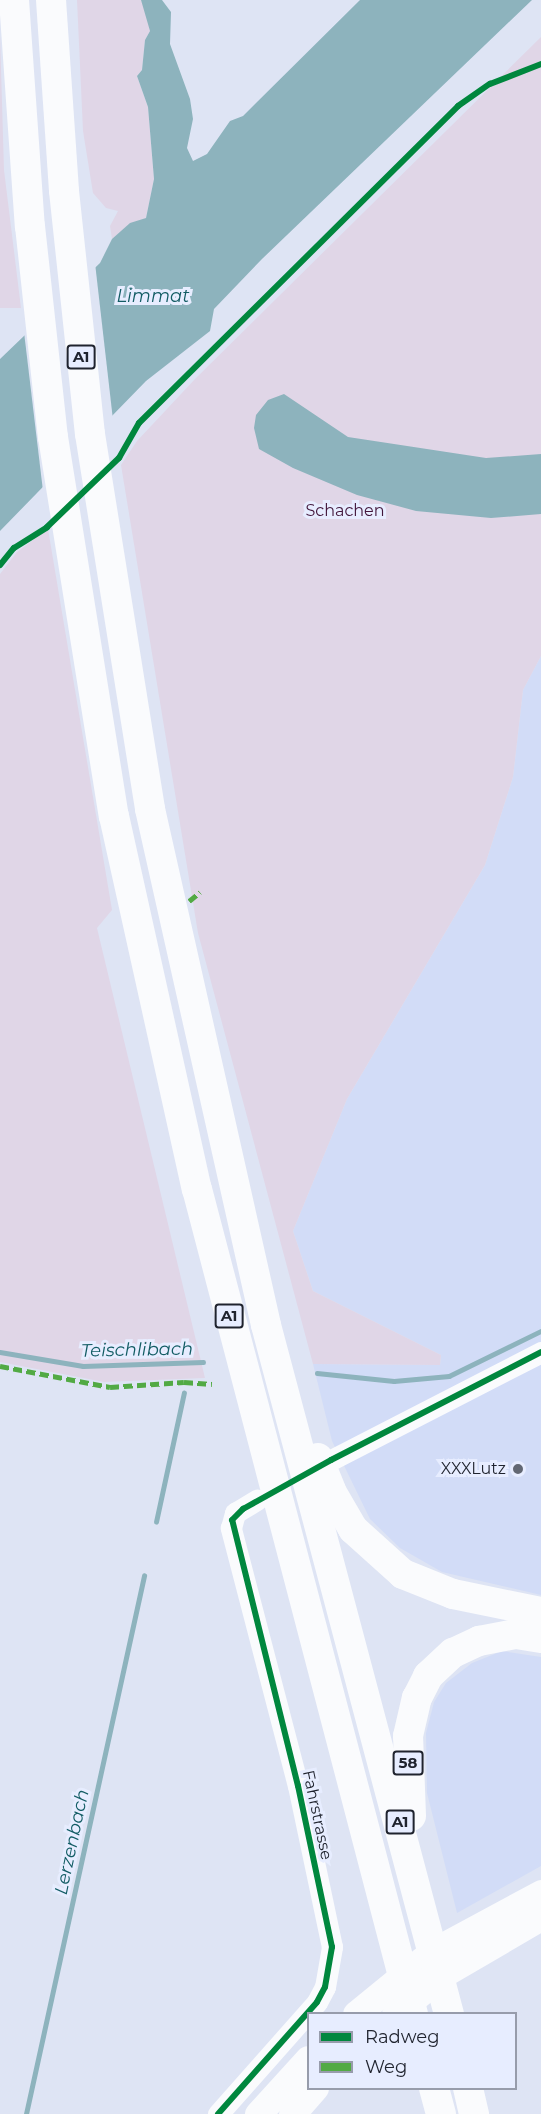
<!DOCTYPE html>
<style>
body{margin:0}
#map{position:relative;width:541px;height:2114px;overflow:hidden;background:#dee4f4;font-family:Montserrat,sans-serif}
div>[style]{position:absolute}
.built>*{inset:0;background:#d2dcf7}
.green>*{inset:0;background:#e0d6e7}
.water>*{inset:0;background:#8db3bd}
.pier>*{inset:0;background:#dee4f4}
.stream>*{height:4.5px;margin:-2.25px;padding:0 2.25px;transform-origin:2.25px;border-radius:2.25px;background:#8db3bd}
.minor>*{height:21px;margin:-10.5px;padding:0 10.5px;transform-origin:10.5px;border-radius:10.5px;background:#fafbfd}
.major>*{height:27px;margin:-13.5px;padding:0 13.5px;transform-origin:13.5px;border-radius:13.5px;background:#fafbfd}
.highway>*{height:30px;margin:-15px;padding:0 15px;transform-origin:15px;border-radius:15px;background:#fafbfd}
.quiet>*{height:4.5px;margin-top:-2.25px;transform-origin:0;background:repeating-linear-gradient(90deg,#52aa44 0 9px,transparent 0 13.5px)}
.cycleway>*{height:6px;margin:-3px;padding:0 3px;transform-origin:3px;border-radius:3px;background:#00873e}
.dots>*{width:16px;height:16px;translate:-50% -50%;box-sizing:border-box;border:3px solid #e7edff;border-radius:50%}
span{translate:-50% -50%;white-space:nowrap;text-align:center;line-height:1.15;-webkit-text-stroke:6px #e7edff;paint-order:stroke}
.shield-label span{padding:2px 4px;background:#e7edff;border:2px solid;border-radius:4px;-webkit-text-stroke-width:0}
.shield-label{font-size:15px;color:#1f232e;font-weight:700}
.park-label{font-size:16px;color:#42163b}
.poi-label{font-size:16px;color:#1f232e}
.right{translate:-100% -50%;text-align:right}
.street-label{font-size:16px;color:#1f232e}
.water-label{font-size:18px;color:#125c64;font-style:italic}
.legend{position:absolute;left:307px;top:2012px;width:210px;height:78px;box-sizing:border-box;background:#e7edff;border:2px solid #979cab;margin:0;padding:8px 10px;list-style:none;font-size:18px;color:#1f232e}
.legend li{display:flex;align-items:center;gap:12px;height:30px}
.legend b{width:30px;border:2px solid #979cab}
</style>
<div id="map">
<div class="built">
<div style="clip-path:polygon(541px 656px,541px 1595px,442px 1572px,400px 1548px,370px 1519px,332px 1441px,313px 1364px,440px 1365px,441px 1355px,313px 1291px,293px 1231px,347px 1099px,485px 865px,513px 777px,523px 690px)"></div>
<div style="clip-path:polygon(502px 1651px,541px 1657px,541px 1866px,457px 1913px,427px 1793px,426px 1733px,434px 1702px,446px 1683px,472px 1663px)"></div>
</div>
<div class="green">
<div style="clip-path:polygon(77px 0,141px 0,147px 13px,150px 31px,145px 40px,142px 70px,137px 76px,148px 107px,154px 179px,146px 218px,129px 225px,112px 239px,110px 226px,118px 211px,106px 208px,93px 193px,83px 131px)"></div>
<div style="clip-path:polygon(0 35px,4px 170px,21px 308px,0 308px)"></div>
<div style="clip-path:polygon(541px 37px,541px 656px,523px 690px,513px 777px,485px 865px,347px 1099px,293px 1231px,313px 1291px,441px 1355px,440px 1365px,313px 1364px,198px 933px,121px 465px,137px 441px,195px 379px)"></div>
<div style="clip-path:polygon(48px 529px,112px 910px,97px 928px,205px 1378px,104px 1382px,0 1362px,0 574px,17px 552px)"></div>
</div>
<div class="water">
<div style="clip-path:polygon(141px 0,162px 0,171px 12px,170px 44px,190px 99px,193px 119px,187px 148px,193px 161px,207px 154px,230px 121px,243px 116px,360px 0,532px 0,262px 259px,214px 309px,210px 331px,146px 381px,0 531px,0 359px,100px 263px,112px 239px,130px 223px,146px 218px,154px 179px,148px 107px,137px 76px,142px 70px,145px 40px,150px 31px)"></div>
<div style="clip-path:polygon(284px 394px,348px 437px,486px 458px,541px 454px,541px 514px,491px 518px,416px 511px,357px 495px,293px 468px,259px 449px,254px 428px,256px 415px,268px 400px)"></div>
</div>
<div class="pier">
<div style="clip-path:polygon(95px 263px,113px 420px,43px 491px,24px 332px)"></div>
</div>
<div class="stream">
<div style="left:0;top:1352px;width:84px;rotate:9.6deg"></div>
<div style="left:83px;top:1366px;width:120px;rotate:-1.9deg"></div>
<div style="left:317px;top:1373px;width:77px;rotate:5.9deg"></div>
<div style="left:394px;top:1381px;width:55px;rotate:-5.2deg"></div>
<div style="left:449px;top:1376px;width:102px;rotate:-26.1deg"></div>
<div style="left:156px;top:1522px;width:132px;rotate:-77.8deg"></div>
<div style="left:26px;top:2114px;width:551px;rotate:-77.63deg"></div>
</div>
<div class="minor">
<div style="left:331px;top:1460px;width:236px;rotate:-27.2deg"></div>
<div style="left:218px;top:2114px;width:149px;rotate:-48.5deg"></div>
<div style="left:317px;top:2002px;width:17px;rotate:-62deg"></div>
<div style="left:325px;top:1987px;width:41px;rotate:-80.1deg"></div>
<div style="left:332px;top:1947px;width:165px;rotate:-101.9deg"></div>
<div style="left:298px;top:1786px;width:267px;rotate:-104.6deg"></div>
<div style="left:231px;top:1528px;width:16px;rotate:-75deg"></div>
<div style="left:235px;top:1513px;width:26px;rotate:-31deg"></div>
</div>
<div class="major">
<div style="left:356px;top:2014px;width:98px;rotate:-39.2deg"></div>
<div style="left:432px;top:1952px;width:124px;rotate:-28.4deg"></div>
<div style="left:395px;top:2014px;width:62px;rotate:-39.8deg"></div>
<div style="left:443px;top:1974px;width:113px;rotate:-30.2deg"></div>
<div style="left:258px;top:2114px;width:74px;rotate:-47.7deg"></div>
<div style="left:292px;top:2114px;width:35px;rotate:-49deg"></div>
</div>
<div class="highway">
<div style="left:14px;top:0;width:227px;rotate:86deg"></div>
<div style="left:30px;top:226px;width:212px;rotate:83.8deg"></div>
<div style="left:53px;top:437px;width:384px;rotate:80.9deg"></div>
<div style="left:114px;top:816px;width:382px;rotate:77.5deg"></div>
<div style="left:197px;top:1189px;width:853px;rotate:75.33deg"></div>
<div style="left:51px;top:0;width:191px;rotate:86.1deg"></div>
<div style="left:64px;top:191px;width:244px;rotate:83.9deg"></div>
<div style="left:90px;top:434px;width:380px;rotate:80.9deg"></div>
<div style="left:150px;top:809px;width:529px;rotate:77.33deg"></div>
<div style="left:266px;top:1325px;width:713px;rotate:75.13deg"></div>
<div style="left:318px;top:1458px;width:35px;rotate:68deg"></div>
<div style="left:331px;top:1491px;width:44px;rotate:59.9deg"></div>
<div style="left:353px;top:1529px;width:67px;rotate:42deg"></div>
<div style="left:403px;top:1574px;width:54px;rotate:21.8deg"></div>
<div style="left:453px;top:1594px;width:90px;rotate:11.6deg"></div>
<div style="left:411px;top:1816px;width:80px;rotate:-92.1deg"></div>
<div style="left:408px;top:1736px;width:39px;rotate:-77deg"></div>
<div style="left:417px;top:1698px;width:25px;rotate:-63deg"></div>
<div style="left:428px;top:1676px;width:34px;rotate:-43deg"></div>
<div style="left:453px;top:1653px;width:29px;rotate:-25deg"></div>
<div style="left:479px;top:1641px;width:38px;rotate:-11deg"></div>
<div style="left:516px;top:1634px;width:25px;rotate:9deg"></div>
<div style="left:434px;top:2088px;width:27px;rotate:75deg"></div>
<div style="left:468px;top:2088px;width:27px;rotate:77deg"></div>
</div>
<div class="quiet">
<div style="left:189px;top:901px;width:14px;rotate:-39deg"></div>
<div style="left:0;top:1366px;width:112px;rotate:10.8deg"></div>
<div style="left:110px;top:1387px;width:74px;rotate:-3.9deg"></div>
<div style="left:184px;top:1382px;width:28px;rotate:4deg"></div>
</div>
<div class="cycleway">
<div style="left:0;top:565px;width:22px;rotate:-51deg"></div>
<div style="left:14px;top:548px;width:39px;rotate:-32deg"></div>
<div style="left:47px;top:527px;width:100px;rotate:-43.8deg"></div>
<div style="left:119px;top:458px;width:40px;rotate:-60.3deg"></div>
<div style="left:139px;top:423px;width:450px;rotate:-44.8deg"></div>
<div style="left:458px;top:106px;width:39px;rotate:-35deg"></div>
<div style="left:490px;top:84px;width:55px;rotate:-21.4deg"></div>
<div style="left:218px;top:2114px;width:149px;rotate:-48.5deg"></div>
<div style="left:317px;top:2002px;width:17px;rotate:-62deg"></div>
<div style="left:325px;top:1987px;width:41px;rotate:-80.1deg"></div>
<div style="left:332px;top:1947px;width:165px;rotate:-101.9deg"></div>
<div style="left:298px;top:1786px;width:274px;rotate:-103.9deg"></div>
<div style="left:232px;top:1520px;width:16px;rotate:-45deg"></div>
<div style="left:243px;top:1509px;width:101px;rotate:-29.1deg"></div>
<div style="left:331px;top:1460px;width:236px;rotate:-27.2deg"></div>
</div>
<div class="dots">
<div style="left:518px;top:1469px;background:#626773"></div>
</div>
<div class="shield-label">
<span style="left:81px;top:357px">A1</span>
<span style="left:229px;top:1316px">A1</span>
<span style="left:408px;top:1763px">58</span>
<span style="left:400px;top:1822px">A1</span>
</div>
<div class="park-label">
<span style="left:345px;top:511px">Schachen</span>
</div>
<div class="poi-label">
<span class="right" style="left:506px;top:1469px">XXXLutz</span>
</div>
<div class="street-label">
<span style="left:317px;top:1815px;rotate:78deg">Fahrstrasse</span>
</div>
<div class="water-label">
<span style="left:153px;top:296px">Limmat</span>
<span style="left:137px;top:1350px;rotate:-1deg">Teischlibach</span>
<span style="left:72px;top:1842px;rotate:-78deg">Lerzenbach</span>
</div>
<ul class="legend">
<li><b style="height:8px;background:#00873e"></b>Radweg</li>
<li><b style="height:8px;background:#52aa44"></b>Weg</li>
</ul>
</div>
